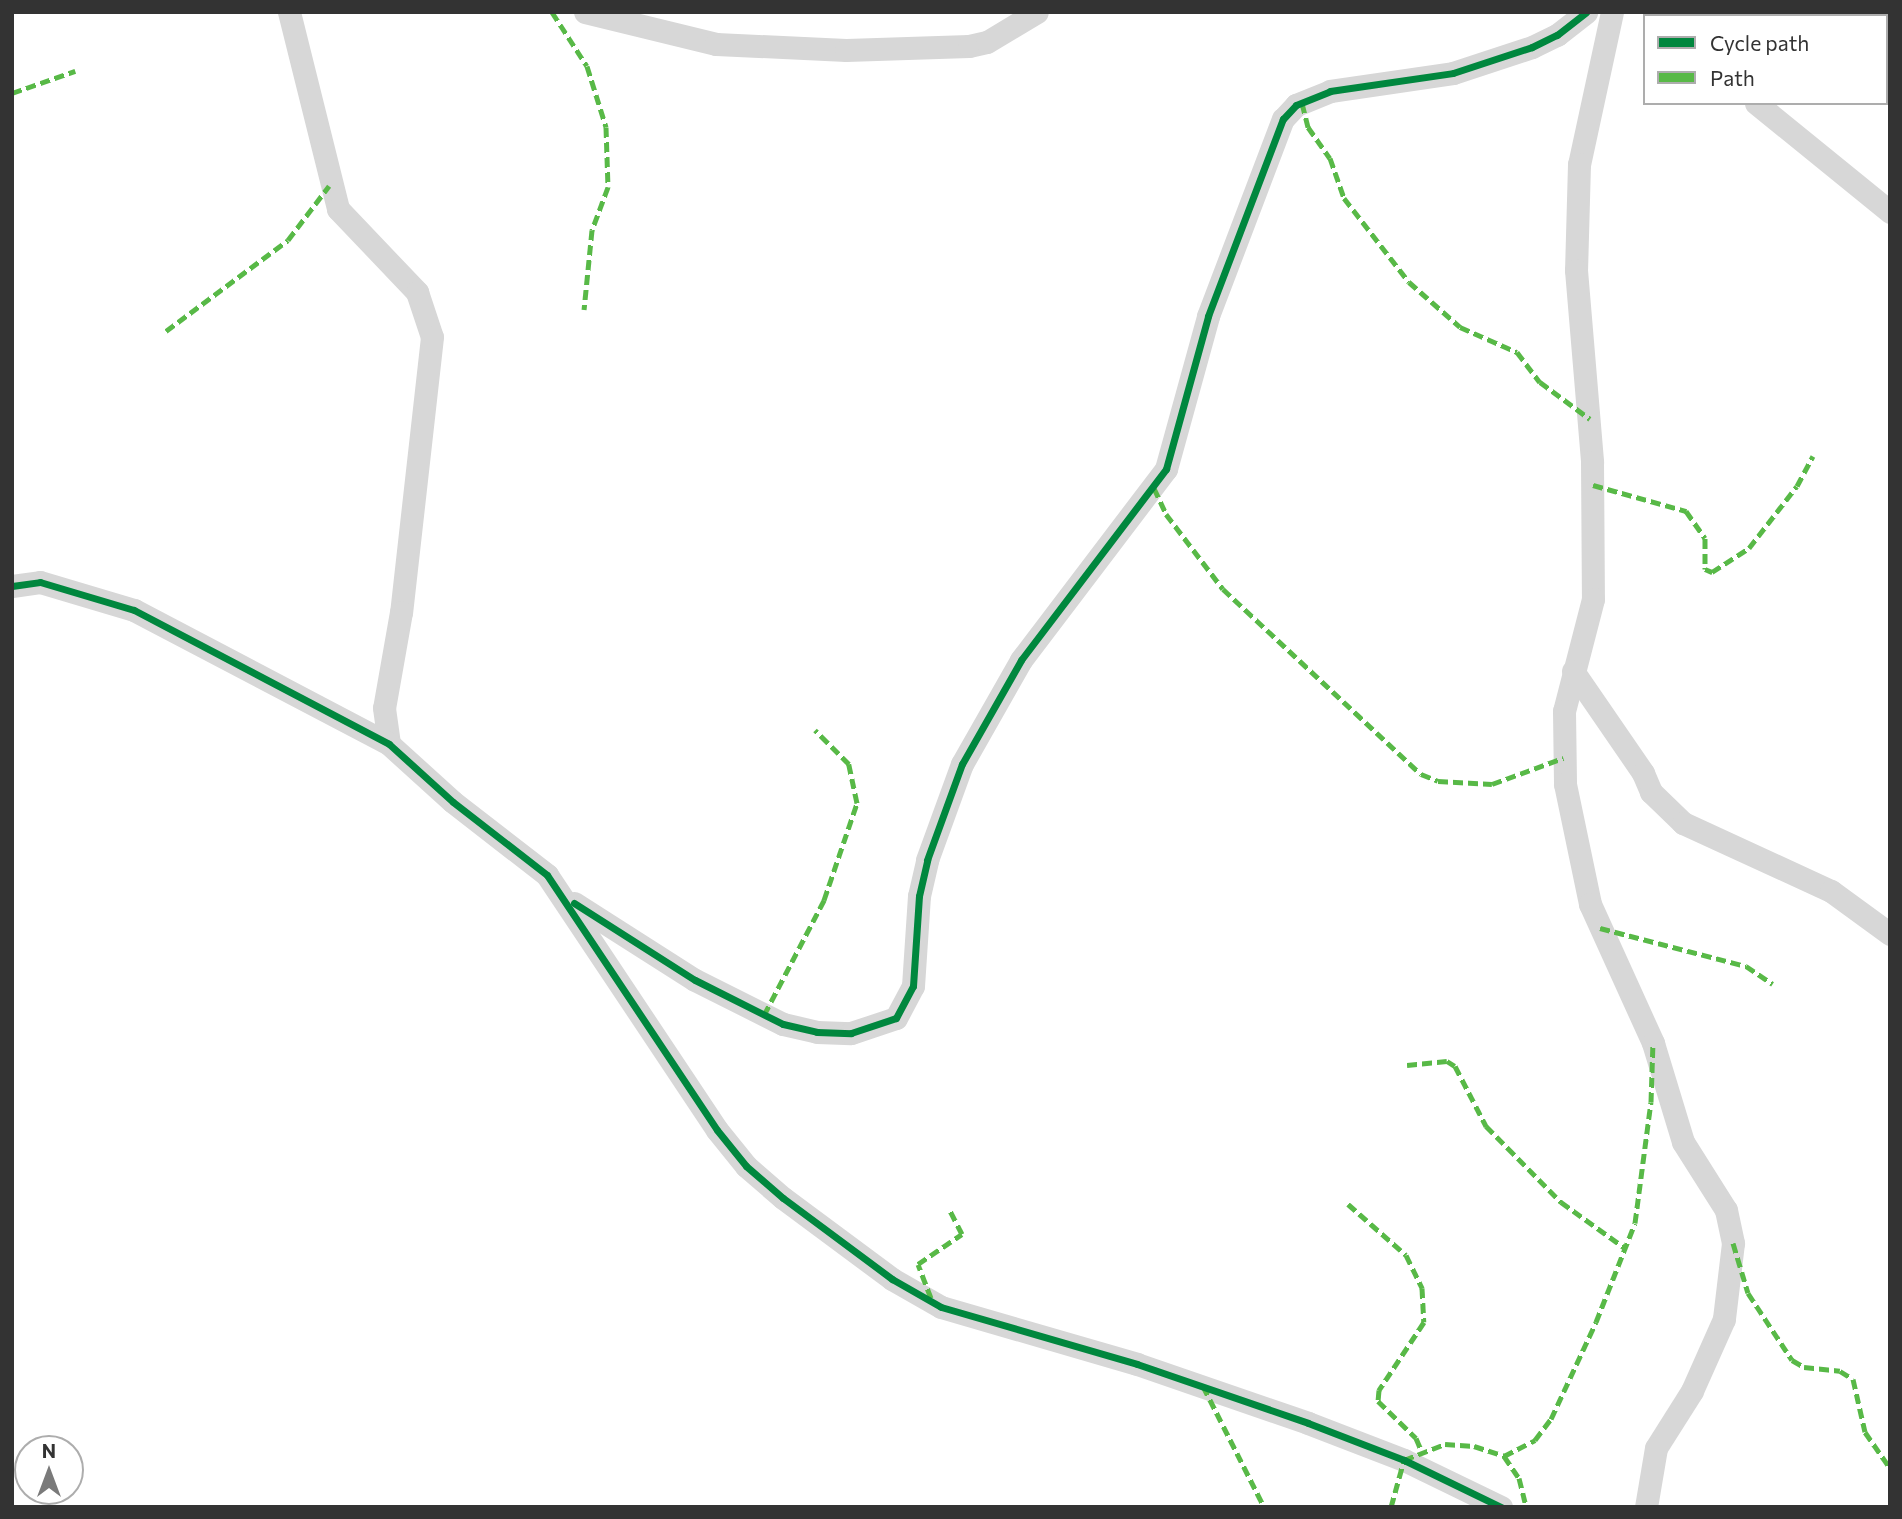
<!DOCTYPE html>
<style>
body{margin:0}
#map{position:relative;width:1902px;height:1519px;overflow:hidden;background:#fff;font-family:Commissioner,sans-serif}
div>[style]{position:absolute}
.minor>*{height:23px;margin:-11.5px;padding:0 11.5px;transform-origin:11.5px;border-radius:11.5px;background:#d7d7d7}
.quiet>*{height:5px;margin-top:-2.5px;transform-origin:0;background:repeating-linear-gradient(90deg,#58b947 0 10px,transparent 0 15px)}
.cycleway>*{height:7px;margin:-3.5px;padding:0 3.5px;transform-origin:3.5px;border-radius:3.5px;background:#00873e}
span{translate:-50% -50%;white-space:nowrap;text-align:center;line-height:1.15;-webkit-text-stroke:7px #fff;paint-order:stroke}
.frame{position:absolute;inset:0;border:14px solid #333;pointer-events:none}
.legend{position:absolute;left:1643px;top:14px;width:245px;height:91px;box-sizing:border-box;background:#fff;border:2px solid #adadad;margin:0;padding:9px 12px;list-style:none;font-size:21px;color:#333}
.legend li{display:flex;align-items:center;gap:14px;height:35px}
.legend b{width:35px;border:2px solid #adadad}
.north{position:absolute;left:14px;top:1435px;width:70px;height:70px;box-sizing:border-box;background:#fff;border:2px solid #adadad;border-radius:50%;rotate:0deg;font-size:19px;font-weight:700;line-height:28px;text-align:center;color:#333}
.north::after{content:'';display:block;margin:auto;width:24px;height:32px;background:#7a7a7a;clip-path:polygon(50% 0,100% 100%,50% 72%,0 100%)}
</style>
<div id="map">
<div class="minor">
<div style="left:289px;top:12px;width:203px;rotate:76deg"></div>
<div style="left:338px;top:209px;width:115px;rotate:46.4deg"></div>
<div style="left:417px;top:292px;width:47px;rotate:71.6deg"></div>
<div style="left:432px;top:337px;width:277px;rotate:96.4deg"></div>
<div style="left:401px;top:612px;width:97px;rotate:100deg"></div>
<div style="left:384px;top:708px;width:36px;rotate:82deg"></div>
<div style="left:585px;top:12px;width:135px;rotate:13.7deg"></div>
<div style="left:716px;top:44px;width:130px;rotate:2.6deg"></div>
<div style="left:846px;top:50px;width:123px;rotate:-1.9deg"></div>
<div style="left:969px;top:46px;width:18px;rotate:-13deg"></div>
<div style="left:987px;top:42px;width:58px;rotate:-31deg"></div>
<div style="left:1612px;top:12px;width:156px;rotate:102.2deg"></div>
<div style="left:1579px;top:164px;width:106px;rotate:91.6deg"></div>
<div style="left:1576px;top:270px;width:193px;rotate:85.2deg"></div>
<div style="left:1592px;top:462px;width:137px;rotate:89.6deg"></div>
<div style="left:1593px;top:599px;width:116px;rotate:104.5deg"></div>
<div style="left:1564px;top:711px;width:73px;rotate:89.2deg"></div>
<div style="left:1565px;top:784px;width:123px;rotate:78.2deg"></div>
<div style="left:1590px;top:904px;width:153px;rotate:65.6deg"></div>
<div style="left:1653px;top:1043px;width:103px;rotate:73.1deg"></div>
<div style="left:1683px;top:1142px;width:80px;rotate:57.7deg"></div>
<div style="left:1726px;top:1210px;width:34px;rotate:78deg"></div>
<div style="left:1733px;top:1243px;width:77px;rotate:96.8deg"></div>
<div style="left:1724px;top:1319px;width:79px;rotate:114deg"></div>
<div style="left:1692px;top:1391px;width:67px;rotate:122.3deg"></div>
<div style="left:1656px;top:1448px;width:60px;rotate:99.6deg"></div>
<div style="left:1697px;top:12px;width:4px;rotate:63deg"></div>
<div style="left:1756px;top:103px;width:173px;rotate:39.1deg"></div>
<div style="left:12px;top:586px;width:28px;rotate:-8deg"></div>
<div style="left:40px;top:582px;width:98px;rotate:16.6deg"></div>
<div style="left:134px;top:610px;width:288px;rotate:27.7deg"></div>
<div style="left:389px;top:744px;width:86px;rotate:42.2deg"></div>
<div style="left:453px;top:802px;width:119px;rotate:37.8deg"></div>
<div style="left:547px;top:875px;width:306px;rotate:56.3deg"></div>
<div style="left:717px;top:1130px;width:46px;rotate:51.1deg"></div>
<div style="left:746px;top:1166px;width:49px;rotate:40.9deg"></div>
<div style="left:783px;top:1198px;width:136px;rotate:36.6deg"></div>
<div style="left:892px;top:1279px;width:56px;rotate:29.7deg"></div>
<div style="left:941px;top:1307px;width:204px;rotate:16.2deg"></div>
<div style="left:1137px;top:1364px;width:181px;rotate:19deg"></div>
<div style="left:1308px;top:1423px;width:103px;rotate:21.1deg"></div>
<div style="left:1404px;top:1460px;width:108px;rotate:25.9deg"></div>
<div style="left:1573px;top:671px;width:124px;rotate:55.5deg"></div>
<div style="left:1643px;top:773px;width:21px;rotate:67deg"></div>
<div style="left:1651px;top:792px;width:45px;rotate:44.1deg"></div>
<div style="left:1683px;top:823px;width:163px;rotate:24.7deg"></div>
<div style="left:1831px;top:891px;width:73px;rotate:36.1deg"></div>
<div style="left:574px;top:903px;width:143px;rotate:32.5deg"></div>
<div style="left:695px;top:980px;width:98px;rotate:26.6deg"></div>
<div style="left:783px;top:1024px;width:35px;rotate:13deg"></div>
<div style="left:817px;top:1032px;width:34px;rotate:2deg"></div>
<div style="left:851px;top:1033px;width:47px;rotate:-18.4deg"></div>
<div style="left:896px;top:1018px;width:36px;rotate:-62deg"></div>
<div style="left:913px;top:986px;width:90px;rotate:-86.2deg"></div>
<div style="left:919px;top:896px;width:37px;rotate:-77deg"></div>
<div style="left:927px;top:860px;width:102px;rotate:-70deg"></div>
<div style="left:962px;top:764px;width:120px;rotate:-60.4deg"></div>
<div style="left:1021px;top:660px;width:240px;rotate:-52.8deg"></div>
<div style="left:1166px;top:469px;width:159px;rotate:-74.6deg"></div>
<div style="left:1208px;top:316px;width:211px;rotate:-69.2deg"></div>
<div style="left:1283px;top:119px;width:19px;rotate:-47deg"></div>
<div style="left:1296px;top:105px;width:37px;rotate:-22deg"></div>
<div style="left:1330px;top:91px;width:124px;rotate:-8.3deg"></div>
<div style="left:1453px;top:73px;width:83px;rotate:-18.2deg"></div>
<div style="left:1532px;top:47px;width:28px;rotate:-26deg"></div>
<div style="left:1557px;top:35px;width:37px;rotate:-38deg"></div>
</div>
<div class="quiet">
<div style="left:552px;top:12px;width:64px;rotate:57.1deg"></div>
<div style="left:587px;top:66px;width:64px;rotate:72.7deg"></div>
<div style="left:606px;top:127px;width:60px;rotate:88.1deg"></div>
<div style="left:608px;top:187px;width:46px;rotate:110.4deg"></div>
<div style="left:592px;top:230px;width:80px;rotate:95.7deg"></div>
<div style="left:1886px;top:19px;width:6px;rotate:-45deg"></div>
<div style="left:12px;top:93px;width:67px;rotate:-19.2deg"></div>
<div style="left:1302px;top:103px;width:25px;rotate:76deg"></div>
<div style="left:1308px;top:127px;width:38px;rotate:55deg"></div>
<div style="left:1330px;top:158px;width:42px;rotate:70.7deg"></div>
<div style="left:1344px;top:198px;width:106px;rotate:52.3deg"></div>
<div style="left:1409px;top:282px;width:68px;rotate:41.4deg"></div>
<div style="left:1460px;top:327px;width:62px;rotate:23.7deg"></div>
<div style="left:1517px;top:352px;width:38px;rotate:53deg"></div>
<div style="left:1540px;top:382px;width:62px;rotate:36.5deg"></div>
<div style="left:166px;top:331px;width:152px;rotate:-36.7deg"></div>
<div style="left:288px;top:240px;width:68px;rotate:-52.8deg"></div>
<div style="left:1593px;top:485px;width:97px;rotate:15.6deg"></div>
<div style="left:1686px;top:511px;width:33px;rotate:55deg"></div>
<div style="left:1705px;top:538px;width:31px;rotate:90deg"></div>
<div style="left:1705px;top:569px;width:8px;rotate:23deg"></div>
<div style="left:1712px;top:572px;width:44px;rotate:-33deg"></div>
<div style="left:1749px;top:548px;width:78px;rotate:-52.3deg"></div>
<div style="left:1797px;top:486px;width:34px;rotate:-62deg"></div>
<div style="left:1154px;top:488px;width:29px;rotate:65deg"></div>
<div style="left:1166px;top:514px;width:94px;rotate:52.8deg"></div>
<div style="left:1223px;top:589px;width:271px;rotate:43.1deg"></div>
<div style="left:1421px;top:774px;width:18px;rotate:22deg"></div>
<div style="left:1438px;top:781px;width:54px;rotate:3.2deg"></div>
<div style="left:1492px;top:784px;width:76px;rotate:-20.1deg"></div>
<div style="left:1600px;top:928px;width:151px;rotate:14.6deg"></div>
<div style="left:1746px;top:966px;width:32px;rotate:34deg"></div>
<div style="left:764px;top:1015px;width:130px;rotate:-62.4deg"></div>
<div style="left:824px;top:900px;width:102px;rotate:-71.2deg"></div>
<div style="left:857px;top:803px;width:40px;rotate:-102deg"></div>
<div style="left:849px;top:764px;width:48px;rotate:-135deg"></div>
<div style="left:1407px;top:1065px;width:40px;rotate:-5.7deg"></div>
<div style="left:1447px;top:1061px;width:9px;rotate:32deg"></div>
<div style="left:1455px;top:1066px;width:68px;rotate:62.7deg"></div>
<div style="left:1486px;top:1126px;width:107px;rotate:45.4deg"></div>
<div style="left:1561px;top:1202px;width:79px;rotate:35.7deg"></div>
<div style="left:1348px;top:1204px;width:77px;rotate:41.3deg"></div>
<div style="left:1406px;top:1255px;width:37px;rotate:64deg"></div>
<div style="left:1422px;top:1288px;width:34px;rotate:87deg"></div>
<div style="left:1424px;top:1322px;width:82px;rotate:123.5deg"></div>
<div style="left:1379px;top:1390px;width:11px;rotate:95deg"></div>
<div style="left:1378px;top:1401px;width:53px;rotate:44.2deg"></div>
<div style="left:1416px;top:1438px;width:15px;rotate:67deg"></div>
<div style="left:1733px;top:1243px;width:52px;rotate:73.3deg"></div>
<div style="left:1748px;top:1293px;width:80px;rotate:56.7deg"></div>
<div style="left:1792px;top:1360px;width:14px;rotate:30deg"></div>
<div style="left:1804px;top:1367px;width:36px;rotate:6deg"></div>
<div style="left:1840px;top:1371px;width:15px;rotate:32deg"></div>
<div style="left:1853px;top:1379px;width:54px;rotate:77.2deg"></div>
<div style="left:1865px;top:1432px;width:44px;rotate:55.2deg"></div>
<div style="left:931px;top:1298px;width:36px;rotate:-111deg"></div>
<div style="left:918px;top:1264px;width:53px;rotate:-34.3deg"></div>
<div style="left:962px;top:1234px;width:28px;rotate:-117deg"></div>
<div style="left:1203px;top:1386px;width:136px;rotate:63.2deg"></div>
<div style="left:1504px;top:1456px;width:35px;rotate:-27deg"></div>
<div style="left:1535px;top:1440px;width:26px;rotate:-53deg"></div>
<div style="left:1551px;top:1419px;width:107px;rotate:-65.1deg"></div>
<div style="left:1596px;top:1322px;width:106px;rotate:-68.5deg"></div>
<div style="left:1635px;top:1223px;width:122px;rotate:-82.5deg"></div>
<div style="left:1651px;top:1102px;width:59px;rotate:-88.1deg"></div>
<div style="left:1391px;top:1507px;width:49px;rotate:-74.5deg"></div>
<div style="left:1404px;top:1460px;width:44px;rotate:-21.3deg"></div>
<div style="left:1445px;top:1444px;width:29px;rotate:4deg"></div>
<div style="left:1474px;top:1446px;width:32px;rotate:18deg"></div>
<div style="left:1504px;top:1456px;width:27px;rotate:56deg"></div>
<div style="left:1519px;top:1478px;width:30px;rotate:76deg"></div>
</div>
<div class="cycleway">
<div style="left:12px;top:586px;width:28px;rotate:-8deg"></div>
<div style="left:40px;top:582px;width:98px;rotate:16.6deg"></div>
<div style="left:134px;top:610px;width:288px;rotate:27.7deg"></div>
<div style="left:389px;top:744px;width:86px;rotate:42.2deg"></div>
<div style="left:453px;top:802px;width:119px;rotate:37.8deg"></div>
<div style="left:547px;top:875px;width:306px;rotate:56.3deg"></div>
<div style="left:717px;top:1130px;width:46px;rotate:51.1deg"></div>
<div style="left:746px;top:1166px;width:49px;rotate:40.9deg"></div>
<div style="left:783px;top:1198px;width:136px;rotate:36.6deg"></div>
<div style="left:892px;top:1279px;width:56px;rotate:29.7deg"></div>
<div style="left:941px;top:1307px;width:204px;rotate:16.2deg"></div>
<div style="left:1137px;top:1364px;width:181px;rotate:19deg"></div>
<div style="left:1308px;top:1423px;width:103px;rotate:21.1deg"></div>
<div style="left:1404px;top:1460px;width:108px;rotate:25.9deg"></div>
<div style="left:574px;top:903px;width:143px;rotate:32.5deg"></div>
<div style="left:695px;top:980px;width:98px;rotate:26.6deg"></div>
<div style="left:783px;top:1024px;width:35px;rotate:13deg"></div>
<div style="left:817px;top:1032px;width:34px;rotate:2deg"></div>
<div style="left:851px;top:1033px;width:47px;rotate:-18.4deg"></div>
<div style="left:896px;top:1018px;width:36px;rotate:-62deg"></div>
<div style="left:913px;top:986px;width:90px;rotate:-86.2deg"></div>
<div style="left:919px;top:896px;width:37px;rotate:-77deg"></div>
<div style="left:927px;top:860px;width:102px;rotate:-70deg"></div>
<div style="left:962px;top:764px;width:120px;rotate:-60.4deg"></div>
<div style="left:1021px;top:660px;width:240px;rotate:-52.8deg"></div>
<div style="left:1166px;top:469px;width:159px;rotate:-74.6deg"></div>
<div style="left:1208px;top:316px;width:211px;rotate:-69.2deg"></div>
<div style="left:1283px;top:119px;width:19px;rotate:-47deg"></div>
<div style="left:1296px;top:105px;width:37px;rotate:-22deg"></div>
<div style="left:1330px;top:91px;width:124px;rotate:-8.3deg"></div>
<div style="left:1453px;top:73px;width:83px;rotate:-18.2deg"></div>
<div style="left:1532px;top:47px;width:28px;rotate:-26deg"></div>
<div style="left:1557px;top:35px;width:37px;rotate:-38deg"></div>
</div>
<div class="frame"></div>
<ul class="legend">
<li><b style="height:9px;background:#00873e"></b>Cycle path</li>
<li><b style="height:9px;background:#58b947"></b>Path</li>
</ul>
<div class="north">N</div>
</div>
